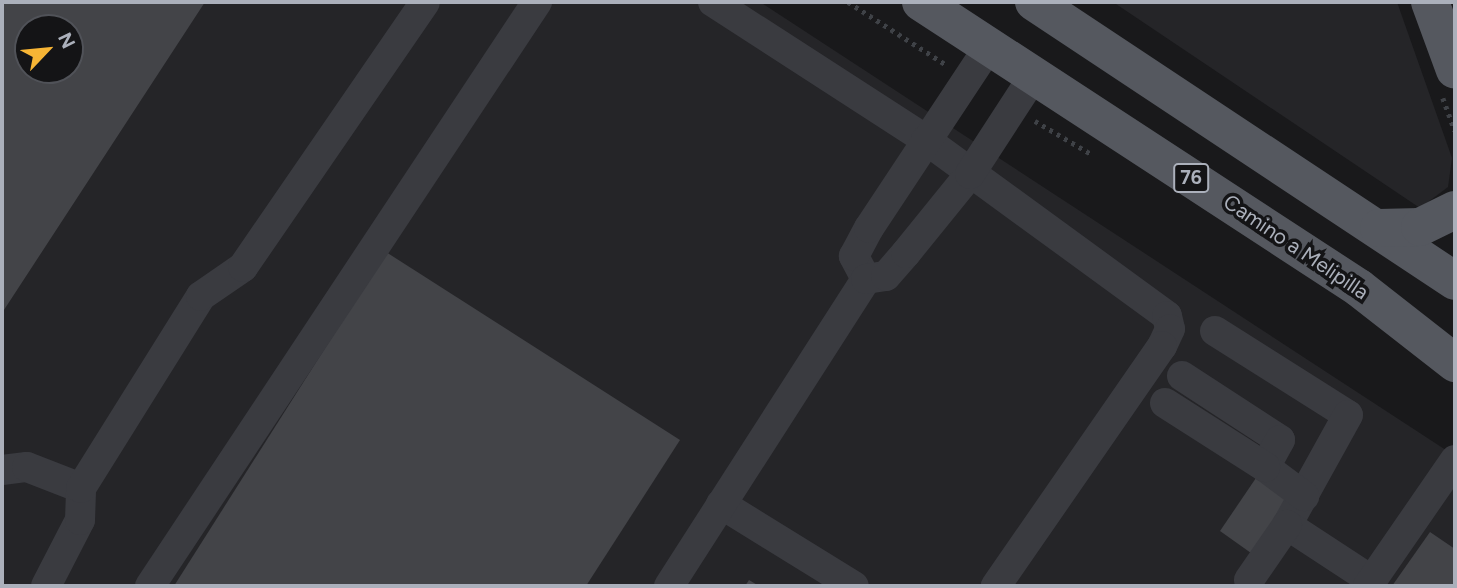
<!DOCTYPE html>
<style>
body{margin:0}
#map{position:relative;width:1457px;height:588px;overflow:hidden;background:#19191b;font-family:Figtree,sans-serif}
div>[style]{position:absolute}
.built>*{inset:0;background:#252528}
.building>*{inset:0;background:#434448}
.path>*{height:4.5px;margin-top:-2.25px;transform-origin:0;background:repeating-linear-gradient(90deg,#3f4247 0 3.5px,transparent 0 8.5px)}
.minor>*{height:30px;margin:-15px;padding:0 15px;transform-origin:15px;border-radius:15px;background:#3a3b40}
.major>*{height:38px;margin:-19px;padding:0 19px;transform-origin:19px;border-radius:19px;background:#55585f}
span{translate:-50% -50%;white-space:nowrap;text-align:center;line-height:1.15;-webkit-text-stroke:7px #141416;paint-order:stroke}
.shield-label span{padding:2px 5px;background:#141416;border:2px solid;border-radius:5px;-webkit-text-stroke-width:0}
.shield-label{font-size:19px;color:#abb0bb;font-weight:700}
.street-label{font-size:21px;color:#abb0bb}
.frame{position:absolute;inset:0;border:4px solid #abb0bb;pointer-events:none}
.north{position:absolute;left:14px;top:14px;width:70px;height:70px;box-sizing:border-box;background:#141416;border:2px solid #505258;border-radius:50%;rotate:64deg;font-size:19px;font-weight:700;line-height:28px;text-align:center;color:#abb0bb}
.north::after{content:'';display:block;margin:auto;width:24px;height:32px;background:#f7b535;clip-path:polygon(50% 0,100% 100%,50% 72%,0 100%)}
</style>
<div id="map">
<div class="built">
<div style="clip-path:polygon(evenodd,2px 2px,760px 2px,1455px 456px,1455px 586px,2px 586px,2px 2px,28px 28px,70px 28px,70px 70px,28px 70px,28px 28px)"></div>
<div style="clip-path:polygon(1113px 2px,1397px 2px,1452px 158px,1448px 187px,1420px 208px)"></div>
</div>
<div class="building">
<div style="clip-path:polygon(evenodd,2px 2px,205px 2px,2px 313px,2px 2px,28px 28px,70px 28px,70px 70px,28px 70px,28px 28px)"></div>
<div style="clip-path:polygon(386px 252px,680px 440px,586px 586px,174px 586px)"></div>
<div style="clip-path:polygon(1258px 475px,1289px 497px,1251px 553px,1220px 531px)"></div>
<div style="clip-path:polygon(1430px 532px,1455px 549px,1455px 586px,1392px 586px)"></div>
<div style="clip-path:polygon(749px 580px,759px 586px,745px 586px)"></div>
</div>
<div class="path">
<div style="left:848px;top:2px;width:115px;rotate:32.6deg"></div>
<div style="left:1443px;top:98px;width:35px;rotate:70deg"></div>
<div style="left:1035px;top:121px;width:65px;rotate:30.5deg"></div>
</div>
<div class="minor">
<div style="left:713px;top:2px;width:254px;rotate:32.9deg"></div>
<div style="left:926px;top:140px;width:298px;rotate:36.1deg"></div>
<div style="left:1167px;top:316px;width:13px;rotate:77deg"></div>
<div style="left:1170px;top:329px;width:19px;rotate:115deg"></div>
<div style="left:1162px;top:346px;width:292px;rotate:124.7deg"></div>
<div style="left:866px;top:279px;width:26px;rotate:-118deg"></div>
<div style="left:854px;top:256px;width:32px;rotate:-62deg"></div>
<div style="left:869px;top:228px;width:217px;rotate:-56.5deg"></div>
<div style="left:1215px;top:331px;width:157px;rotate:32.3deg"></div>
<div style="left:1348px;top:415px;width:126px;rotate:119deg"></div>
<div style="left:1287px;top:525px;width:100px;rotate:33.2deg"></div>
<div style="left:1182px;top:376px;width:117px;rotate:33.1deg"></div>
<div style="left:1280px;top:440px;width:31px;rotate:119deg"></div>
<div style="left:1265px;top:467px;width:49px;rotate:36.6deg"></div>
<div style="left:1165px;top:403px;width:119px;rotate:32.6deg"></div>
<div style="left:2px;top:470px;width:25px;rotate:-7deg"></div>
<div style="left:27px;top:467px;width:58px;rotate:21.3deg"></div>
<div style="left:721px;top:504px;width:156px;rotate:31.7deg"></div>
<div style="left:1249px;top:580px;width:67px;rotate:-55.4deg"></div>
<div style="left:46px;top:586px;width:74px;rotate:-62.7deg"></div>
<div style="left:80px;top:520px;width:32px;rotate:-88deg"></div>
<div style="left:81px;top:488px;width:226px;rotate:-58deg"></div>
<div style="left:201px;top:296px;width:51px;rotate:-34.6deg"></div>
<div style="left:243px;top:267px;width:321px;rotate:-55.5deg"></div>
<div style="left:150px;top:586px;width:701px;rotate:-56.47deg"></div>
<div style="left:669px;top:586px;width:365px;rotate:-57.3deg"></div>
<div style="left:866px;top:279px;width:20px;rotate:-9deg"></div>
<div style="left:886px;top:276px;width:30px;rotate:-49deg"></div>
<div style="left:906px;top:253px;width:102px;rotate:-51deg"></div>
<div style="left:970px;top:174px;width:116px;rotate:-57deg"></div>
<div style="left:1368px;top:586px;width:153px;rotate:-55.4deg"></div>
</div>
<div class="major">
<div style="left:921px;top:2px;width:523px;rotate:33.14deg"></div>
<div style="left:1359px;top:288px;width:122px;rotate:38deg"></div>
<div style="left:1034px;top:2px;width:505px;rotate:33.53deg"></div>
<div style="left:1430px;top:2px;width:72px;rotate:69.8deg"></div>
<div style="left:1379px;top:228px;width:41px;rotate:-1.4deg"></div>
<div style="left:1420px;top:227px;width:39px;rotate:-26deg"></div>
</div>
<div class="shield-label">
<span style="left:1191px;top:178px">76</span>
</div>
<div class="street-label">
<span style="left:1296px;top:247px;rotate:34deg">Camino a Melipilla</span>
</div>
<div class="frame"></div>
<div class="north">N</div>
</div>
